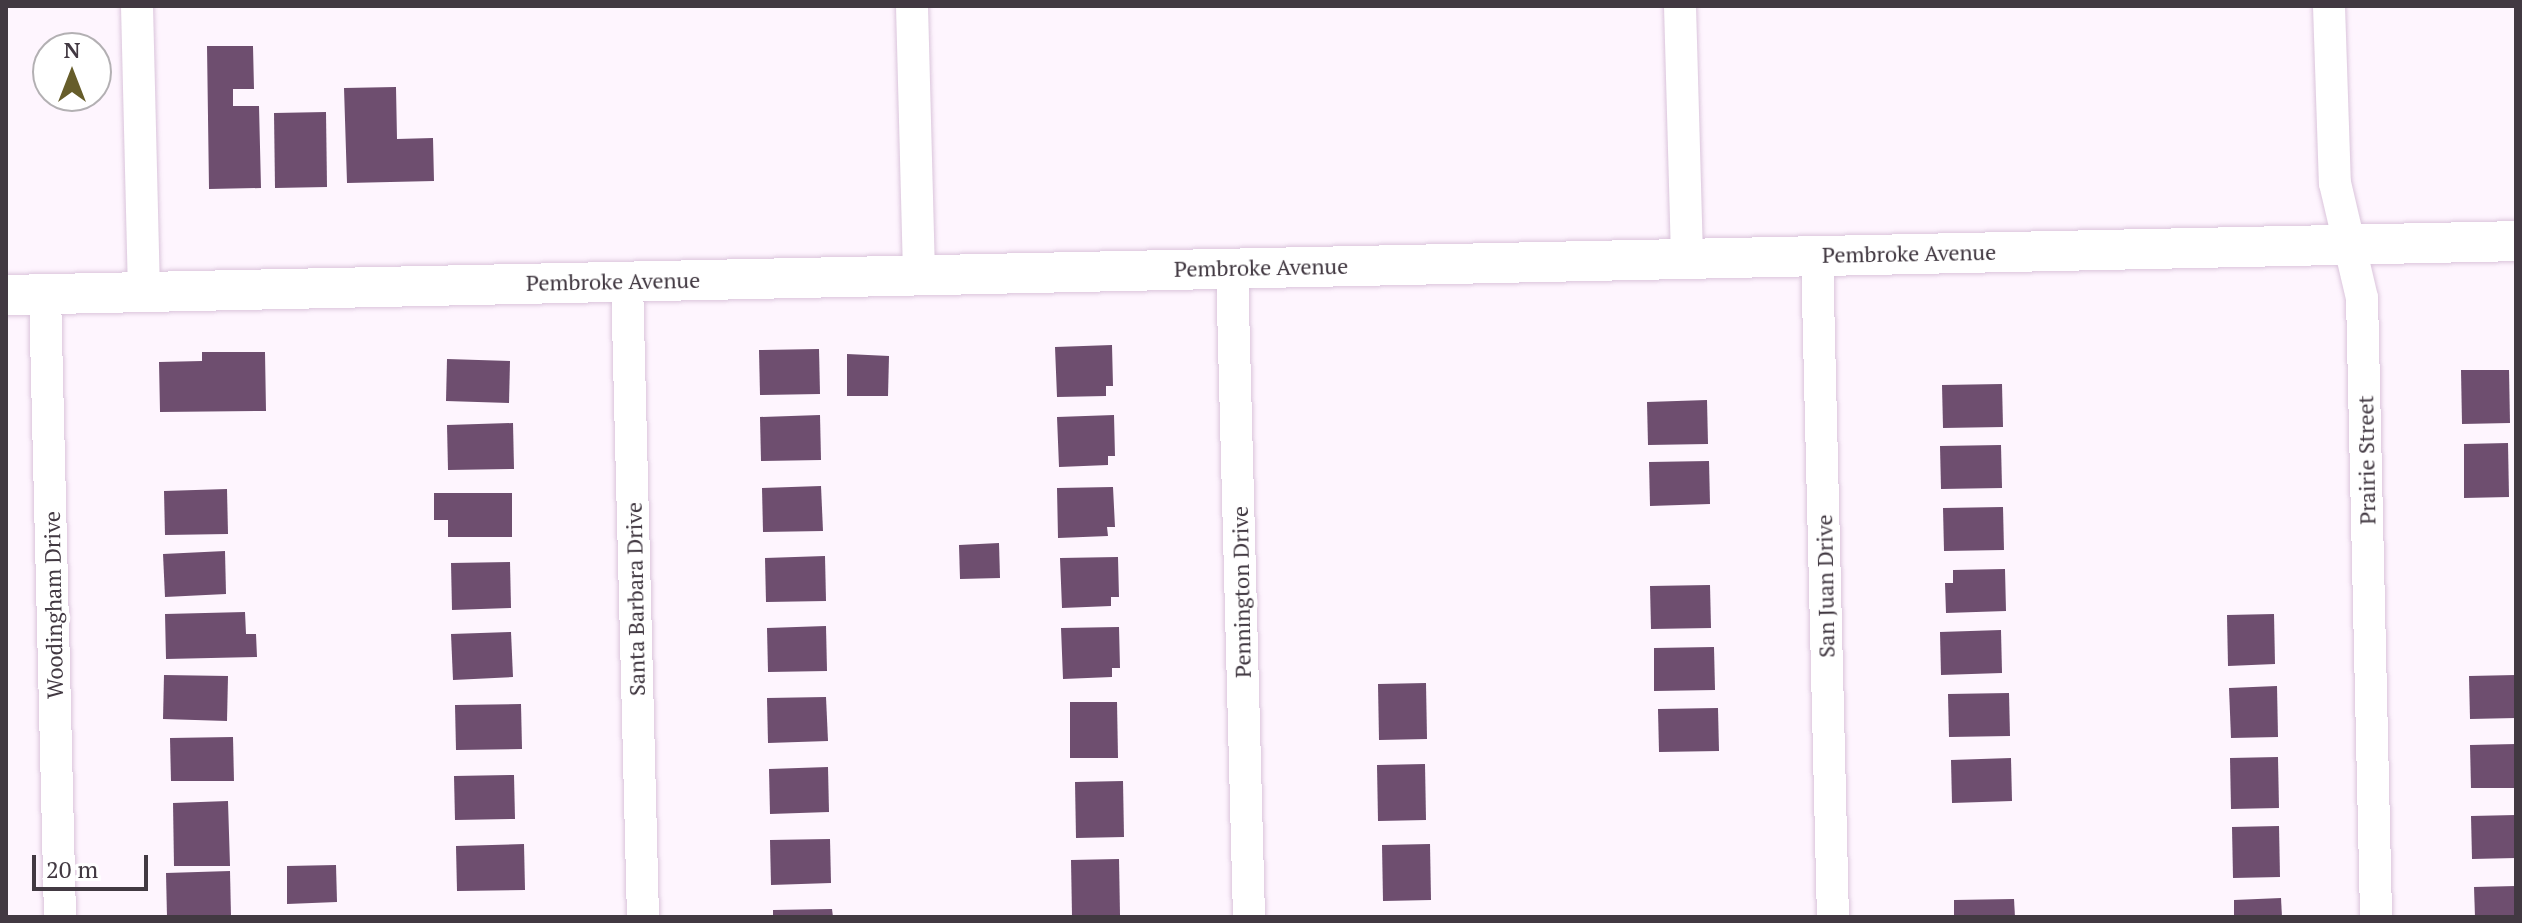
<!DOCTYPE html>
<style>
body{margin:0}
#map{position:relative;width:2522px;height:923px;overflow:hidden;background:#fef5fe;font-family:"PT Serif",serif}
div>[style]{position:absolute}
.building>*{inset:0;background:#6e4e6f}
.roads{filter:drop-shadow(0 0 2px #dac4db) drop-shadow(0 0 2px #dac4db)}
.minor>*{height:32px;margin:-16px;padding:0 16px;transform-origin:16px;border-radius:16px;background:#fff}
.tertiary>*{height:40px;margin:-20px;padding:0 20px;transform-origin:20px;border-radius:20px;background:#fff}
span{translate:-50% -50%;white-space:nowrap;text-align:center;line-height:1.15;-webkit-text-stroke:8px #fff;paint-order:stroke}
.street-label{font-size:22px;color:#423942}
.frame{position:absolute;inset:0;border:8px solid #423942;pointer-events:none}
.north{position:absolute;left:32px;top:32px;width:80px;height:80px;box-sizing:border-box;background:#fff;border:2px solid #b3b0b3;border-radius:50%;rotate:0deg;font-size:22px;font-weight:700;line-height:32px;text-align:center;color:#423942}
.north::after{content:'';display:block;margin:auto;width:28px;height:36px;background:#665d2a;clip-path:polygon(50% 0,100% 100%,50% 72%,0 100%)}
.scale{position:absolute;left:32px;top:855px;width:116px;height:36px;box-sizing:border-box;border:4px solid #423942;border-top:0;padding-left:10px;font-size:24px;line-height:28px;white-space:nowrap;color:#423942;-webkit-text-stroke:6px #fff;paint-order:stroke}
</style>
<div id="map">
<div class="building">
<div style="clip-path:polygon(207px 46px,253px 46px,254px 89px,233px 89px,233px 106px,259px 106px,261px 188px,209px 189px)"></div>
<div style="clip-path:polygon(396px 87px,397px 139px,433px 138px,434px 181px,347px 183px,344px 88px)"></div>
<div style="clip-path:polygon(326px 112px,327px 187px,275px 188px,274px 113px)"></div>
<div style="clip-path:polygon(1112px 345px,1113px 386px,1106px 386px,1106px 396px,1057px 397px,1055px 347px)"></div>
<div style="clip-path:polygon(819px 349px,820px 394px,760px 395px,759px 350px)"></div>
<div style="clip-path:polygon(202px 352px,265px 352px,266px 411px,160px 412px,159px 362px,202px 361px)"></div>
<div style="clip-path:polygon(847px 354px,889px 356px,888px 396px,847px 396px)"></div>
<div style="clip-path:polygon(447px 359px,510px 361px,509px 403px,446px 401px)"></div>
<div style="clip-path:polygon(2461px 370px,2509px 370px,2510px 423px,2462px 424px)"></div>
<div style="clip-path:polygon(2002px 384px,2003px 427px,1943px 428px,1942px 385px)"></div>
<div style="clip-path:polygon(1707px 400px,1708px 444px,1648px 445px,1647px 402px)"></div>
<div style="clip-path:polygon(820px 415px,821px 460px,761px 461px,760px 417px)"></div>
<div style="clip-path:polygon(1114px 415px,1115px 456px,1108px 456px,1108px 465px,1059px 467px,1057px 417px)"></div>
<div style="clip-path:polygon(513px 423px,514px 469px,448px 470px,447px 425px)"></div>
<div style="clip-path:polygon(2508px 443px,2509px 497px,2464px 498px,2464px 444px)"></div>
<div style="clip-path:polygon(2001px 445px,2002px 488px,1941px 489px,1940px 446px)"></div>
<div style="clip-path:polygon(1709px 461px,1710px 504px,1650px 506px,1649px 462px)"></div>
<div style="clip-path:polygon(821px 486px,823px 531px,763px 532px,762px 488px)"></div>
<div style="clip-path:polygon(1113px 487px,1115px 527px,1107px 527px,1108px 536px,1058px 538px,1057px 488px)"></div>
<div style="clip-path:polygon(227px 489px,228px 534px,165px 535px,164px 491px)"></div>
<div style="clip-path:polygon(434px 493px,512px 493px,512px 537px,448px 537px,448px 520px,434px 520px)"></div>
<div style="clip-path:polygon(2003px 507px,2004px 550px,1944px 551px,1943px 508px)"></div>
<div style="clip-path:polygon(999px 543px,1000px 578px,960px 579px,959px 545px)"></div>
<div style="clip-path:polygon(225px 551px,226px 594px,165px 597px,163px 554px)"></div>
<div style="clip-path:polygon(825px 556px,826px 601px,766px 602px,765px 558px)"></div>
<div style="clip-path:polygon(1118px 557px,1119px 597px,1111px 597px,1111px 606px,1062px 608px,1060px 558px)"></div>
<div style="clip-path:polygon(510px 562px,511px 608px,452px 610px,451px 563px)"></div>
<div style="clip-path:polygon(2005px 569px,2006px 611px,1946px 613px,1945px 583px,1953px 583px,1953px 570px)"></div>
<div style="clip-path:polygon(1710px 585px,1711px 628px,1651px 629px,1650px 586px)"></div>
<div style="clip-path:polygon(245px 612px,246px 634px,256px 634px,257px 657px,166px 659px,165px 614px)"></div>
<div style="clip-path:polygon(2274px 614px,2275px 664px,2228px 666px,2227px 615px)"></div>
<div style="clip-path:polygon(826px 626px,827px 671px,768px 672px,767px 628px)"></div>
<div style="clip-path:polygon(1119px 627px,1120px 668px,1112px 668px,1112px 677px,1063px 679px,1061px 628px)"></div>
<div style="clip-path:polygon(2001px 630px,2002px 673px,1941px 675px,1940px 632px)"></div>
<div style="clip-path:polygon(511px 632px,513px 677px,453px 680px,451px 634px)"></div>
<div style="clip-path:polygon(1714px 647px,1715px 690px,1654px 691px,1654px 648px)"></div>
<div style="clip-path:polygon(164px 675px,228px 676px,227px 721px,163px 719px)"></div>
<div style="clip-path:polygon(2516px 675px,2516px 718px,2470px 719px,2469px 676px)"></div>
<div style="clip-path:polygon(1426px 683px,1427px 739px,1379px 740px,1378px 684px)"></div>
<div style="clip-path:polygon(2277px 686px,2278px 737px,2231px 738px,2229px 688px)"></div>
<div style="clip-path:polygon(2009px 693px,2010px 736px,1949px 737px,1948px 694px)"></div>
<div style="clip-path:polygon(826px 697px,828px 741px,768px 743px,767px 698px)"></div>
<div style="clip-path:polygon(1070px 702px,1117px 702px,1118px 758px,1070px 758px)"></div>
<div style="clip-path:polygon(521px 704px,522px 749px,456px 750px,455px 705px)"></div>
<div style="clip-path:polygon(1718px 708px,1719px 751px,1659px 752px,1658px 709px)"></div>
<div style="clip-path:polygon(233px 737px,234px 781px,171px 781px,170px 738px)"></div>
<div style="clip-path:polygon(2516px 744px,2516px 788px,2471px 788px,2470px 745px)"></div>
<div style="clip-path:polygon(2278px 757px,2279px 808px,2231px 809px,2230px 758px)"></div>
<div style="clip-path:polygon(2011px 758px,2012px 801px,1952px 803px,1951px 760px)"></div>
<div style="clip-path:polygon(1425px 764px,1426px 820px,1378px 821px,1377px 765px)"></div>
<div style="clip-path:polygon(828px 767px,829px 812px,770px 814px,769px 769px)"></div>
<div style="clip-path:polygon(514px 775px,515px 819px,455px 820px,454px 776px)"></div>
<div style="clip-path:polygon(1123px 781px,1124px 837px,1076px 838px,1075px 782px)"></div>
<div style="clip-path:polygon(228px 801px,230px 866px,174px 866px,173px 803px)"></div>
<div style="clip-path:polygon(2516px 815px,2516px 858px,2472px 859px,2471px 816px)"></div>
<div style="clip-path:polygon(2279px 826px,2280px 877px,2233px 878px,2232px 827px)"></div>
<div style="clip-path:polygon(830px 839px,831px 883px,771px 885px,770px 840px)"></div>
<div style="clip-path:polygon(524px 844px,525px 890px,457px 891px,456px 846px)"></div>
<div style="clip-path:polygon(1430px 844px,1431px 900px,1383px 901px,1382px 845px)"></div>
<div style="clip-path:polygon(1119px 859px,1120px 915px,1072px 916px,1071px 860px)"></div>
<div style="clip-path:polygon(336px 865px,337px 902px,287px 904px,287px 866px)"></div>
<div style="clip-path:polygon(230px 871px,231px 917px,167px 917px,166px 873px)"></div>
<div style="clip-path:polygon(2516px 886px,2516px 917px,2475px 917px,2474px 887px)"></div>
<div style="clip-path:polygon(2281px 898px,2282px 917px,2234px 917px,2234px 900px)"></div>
<div style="clip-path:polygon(2014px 899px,2015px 917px,1954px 917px,1954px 900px)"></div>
<div style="clip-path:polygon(832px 909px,833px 917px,773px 917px,773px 910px)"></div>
</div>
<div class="roads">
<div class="minor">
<div style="left:137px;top:6px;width:285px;rotate:88.6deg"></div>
<div style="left:912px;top:6px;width:266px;rotate:88.5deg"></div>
<div style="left:1680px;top:6px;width:252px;rotate:88.4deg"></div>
<div style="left:2329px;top:6px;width:177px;rotate:88.1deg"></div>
<div style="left:2335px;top:183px;width:118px;rotate:76.8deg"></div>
<div style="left:2362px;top:298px;width:619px;rotate:88.7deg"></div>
<div style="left:1817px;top:255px;width:662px;rotate:88.62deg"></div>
<div style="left:1232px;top:268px;width:649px;rotate:88.5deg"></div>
<div style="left:627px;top:281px;width:636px;rotate:88.56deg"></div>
<div style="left:45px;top:294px;width:623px;rotate:88.62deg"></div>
</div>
<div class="tertiary">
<div style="left:6px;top:295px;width:2511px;rotate:-1.23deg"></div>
</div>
</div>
<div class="street-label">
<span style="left:1909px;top:253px;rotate:-1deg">Pembroke Avenue</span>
<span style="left:1261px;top:267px;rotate:-1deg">Pembroke Avenue</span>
<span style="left:613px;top:281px;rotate:-1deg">Pembroke Avenue</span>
<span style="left:2366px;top:460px;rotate:-91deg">Prairie Street</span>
<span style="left:1825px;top:586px;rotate:-91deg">San Juan Drive</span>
<span style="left:1241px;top:592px;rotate:-91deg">Pennington Drive</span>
<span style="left:635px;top:599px;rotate:-91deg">Santa Barbara Drive</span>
<span style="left:53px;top:605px;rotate:-91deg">Woodingham Drive</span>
</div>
<div class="frame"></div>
<div class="north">N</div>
<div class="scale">20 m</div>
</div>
